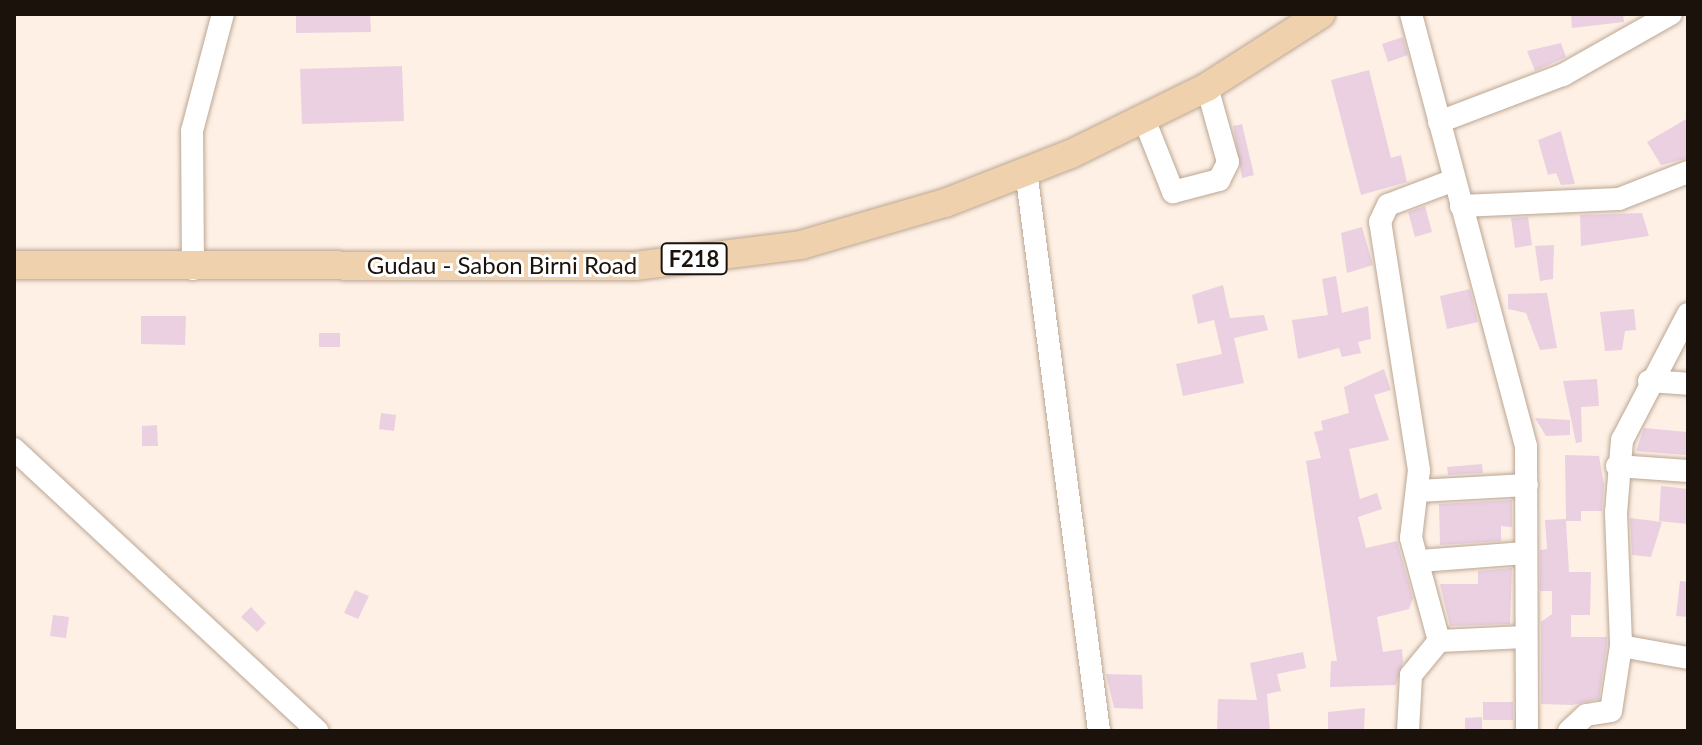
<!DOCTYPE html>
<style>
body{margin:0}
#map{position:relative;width:1702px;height:745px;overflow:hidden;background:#fef0e5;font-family:Lato,sans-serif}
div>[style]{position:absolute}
.building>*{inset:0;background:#ead0e1}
.roads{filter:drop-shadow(0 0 2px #bba693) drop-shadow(0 0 2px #bba693)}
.minor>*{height:22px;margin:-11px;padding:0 11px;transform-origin:11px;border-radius:11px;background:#fff}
.major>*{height:28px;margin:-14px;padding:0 14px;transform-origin:14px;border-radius:14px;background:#efd2ad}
span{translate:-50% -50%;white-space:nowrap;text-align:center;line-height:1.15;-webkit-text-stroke:6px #fff;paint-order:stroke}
.shield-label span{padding:2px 6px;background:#fff;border:2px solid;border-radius:6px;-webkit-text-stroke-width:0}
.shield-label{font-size:22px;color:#1a120b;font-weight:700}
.street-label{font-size:24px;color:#1a120b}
.frame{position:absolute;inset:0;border:16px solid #1a120b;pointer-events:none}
</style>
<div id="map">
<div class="building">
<div style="clip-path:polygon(296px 14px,370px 14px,371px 32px,296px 33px)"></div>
<div style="clip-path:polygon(1571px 14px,1623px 14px,1624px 22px,1572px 28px)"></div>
<div style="clip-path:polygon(1403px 37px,1408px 55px,1388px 62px,1382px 44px)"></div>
<div style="clip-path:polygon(1561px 43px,1566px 57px,1535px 71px,1527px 51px)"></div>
<div style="clip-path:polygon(402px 66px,404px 121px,302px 124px,300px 69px)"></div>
<div style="clip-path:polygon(1369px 70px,1391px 158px,1401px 155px,1407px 182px,1361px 195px,1331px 80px)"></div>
<div style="clip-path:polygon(1688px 118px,1688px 158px,1661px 165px,1647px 142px)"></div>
<div style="clip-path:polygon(1242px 124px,1254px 175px,1242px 178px,1233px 126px)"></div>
<div style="clip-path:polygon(1561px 131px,1567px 155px,1575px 184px,1561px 185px,1556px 173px,1548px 175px,1538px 140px)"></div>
<div style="clip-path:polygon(1425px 206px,1432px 232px,1415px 237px,1408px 212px)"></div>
<div style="clip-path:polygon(1642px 213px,1649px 236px,1581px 246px,1580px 215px)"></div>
<div style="clip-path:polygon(1528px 217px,1532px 245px,1515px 248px,1511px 218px)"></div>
<div style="clip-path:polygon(1362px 227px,1373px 265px,1347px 273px,1341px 233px)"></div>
<div style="clip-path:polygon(1554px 245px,1553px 279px,1540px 281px,1535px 246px)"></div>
<div style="clip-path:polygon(1336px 276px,1342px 313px,1368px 306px,1371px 339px,1358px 342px,1361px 353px,1342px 357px,1339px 348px,1298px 359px,1292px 320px,1328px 315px,1322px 279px)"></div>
<div style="clip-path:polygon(1223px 285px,1230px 318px,1264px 315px,1268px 330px,1234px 338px,1244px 383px,1183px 396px,1176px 364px,1222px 354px,1214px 320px,1198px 324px,1192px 295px)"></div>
<div style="clip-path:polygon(1470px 289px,1478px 322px,1447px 329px,1440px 296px)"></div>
<div style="clip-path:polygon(1547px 293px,1557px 348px,1540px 350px,1526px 313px,1508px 309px,1508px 294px)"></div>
<div style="clip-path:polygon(1634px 309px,1636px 330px,1625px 331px,1622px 350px,1605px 351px,1600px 312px)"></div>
<div style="clip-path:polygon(141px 316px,186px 316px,185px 345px,141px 344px)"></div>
<div style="clip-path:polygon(319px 333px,340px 333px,340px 347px,319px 347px)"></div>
<div style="clip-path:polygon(1384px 369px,1391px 390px,1374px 395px,1389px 440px,1349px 449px,1360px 499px,1377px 493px,1382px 509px,1358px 517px,1366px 548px,1397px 541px,1413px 598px,1409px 609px,1377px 617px,1383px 652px,1402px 649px,1403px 662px,1396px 685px,1330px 687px,1331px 661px,1337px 661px,1306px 461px,1321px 458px,1314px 432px,1323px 430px,1321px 421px,1349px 413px,1344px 387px)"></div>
<div style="clip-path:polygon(1597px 379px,1599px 406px,1581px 407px,1582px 442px,1576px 443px,1563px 381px)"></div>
<div style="clip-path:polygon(381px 413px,396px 415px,394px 431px,379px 429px)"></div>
<div style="clip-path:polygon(1535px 418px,1570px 420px,1570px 435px,1546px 436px)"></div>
<div style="clip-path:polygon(157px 425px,158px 446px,142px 446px,142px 426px)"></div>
<div style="clip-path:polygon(1644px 428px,1687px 432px,1686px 455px,1636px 451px)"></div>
<div style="clip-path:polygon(1565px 455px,1599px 456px,1604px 485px,1602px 511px,1581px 511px,1581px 521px,1566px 521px,1569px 572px,1591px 572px,1590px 615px,1571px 615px,1571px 637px,1607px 637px,1607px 645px,1599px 699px,1572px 705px,1541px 704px,1541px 622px,1552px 614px,1552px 591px,1540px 591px,1540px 550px,1547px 549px,1545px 520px,1566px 519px)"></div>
<div style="clip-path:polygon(1482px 464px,1483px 473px,1448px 475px,1447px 467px)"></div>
<div style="clip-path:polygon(1661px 486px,1688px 489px,1688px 524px,1659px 521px)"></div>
<div style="clip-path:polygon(1512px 500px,1512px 527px,1501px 526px,1501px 541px,1440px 545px,1439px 504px)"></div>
<div style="clip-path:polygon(1630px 518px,1662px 522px,1651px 557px,1632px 555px)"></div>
<div style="clip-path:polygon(1512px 568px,1510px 624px,1450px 626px,1440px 584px,1478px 584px,1478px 571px)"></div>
<div style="clip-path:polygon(1680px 581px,1688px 582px,1688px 617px,1676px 616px)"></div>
<div style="clip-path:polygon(355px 590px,369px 596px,358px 619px,344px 613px)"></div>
<div style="clip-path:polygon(251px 607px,266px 623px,257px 632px,241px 617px)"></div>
<div style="clip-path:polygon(53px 615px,69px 617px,66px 638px,50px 636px)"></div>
<div style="clip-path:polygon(1303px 652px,1306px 668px,1277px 674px,1281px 691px,1267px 694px,1270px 731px,1217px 731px,1218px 699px,1257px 700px,1250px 663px)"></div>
<div style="clip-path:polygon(1106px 674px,1142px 675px,1143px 709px,1114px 708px)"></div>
<div style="clip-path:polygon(1483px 702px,1513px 702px,1513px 720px,1483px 720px)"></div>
<div style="clip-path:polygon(1365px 708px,1364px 731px,1328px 731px,1328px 712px)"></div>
<div style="clip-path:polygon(1482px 717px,1482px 731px,1465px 731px,1465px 718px)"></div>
</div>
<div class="roads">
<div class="minor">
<div style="left:1411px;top:14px;width:448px;rotate:75.1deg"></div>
<div style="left:1526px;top:447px;width:284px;rotate:89.8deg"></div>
<div style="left:1144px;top:119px;width:79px;rotate:68.3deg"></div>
<div style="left:1173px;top:192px;width:48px;rotate:-14.6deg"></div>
<div style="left:1219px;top:180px;width:20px;rotate:-63deg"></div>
<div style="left:1228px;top:162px;width:78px;rotate:-105.6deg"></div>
<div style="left:1439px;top:122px;width:133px;rotate:-20.8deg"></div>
<div style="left:1563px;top:75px;width:124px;rotate:-29.5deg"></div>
<div style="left:1026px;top:171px;width:565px;rotate:82.57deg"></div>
<div style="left:1461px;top:206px;width:158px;rotate:-2.5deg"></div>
<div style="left:1619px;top:199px;width:74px;rotate:-21.4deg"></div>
<div style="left:193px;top:269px;width:138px;rotate:-90.4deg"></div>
<div style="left:192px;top:131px;width:121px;rotate:-75.2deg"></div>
<div style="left:1688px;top:314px;width:142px;rotate:117.6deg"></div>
<div style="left:1622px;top:440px;width:73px;rotate:94.7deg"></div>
<div style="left:1616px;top:513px;width:133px;rotate:87.8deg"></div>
<div style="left:1621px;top:646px;width:68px;rotate:10.2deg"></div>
<div style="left:1649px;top:381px;width:39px;rotate:4deg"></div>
<div style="left:14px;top:449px;width:414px;rotate:42.9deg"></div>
<div style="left:1617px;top:466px;width:71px;rotate:4deg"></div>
<div style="left:1418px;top:491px;width:109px;rotate:-3.2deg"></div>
<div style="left:1420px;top:561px;width:105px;rotate:-4.4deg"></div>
<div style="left:1439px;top:641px;width:107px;rotate:-105.2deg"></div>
<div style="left:1411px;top:538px;width:68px;rotate:-83.3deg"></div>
<div style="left:1419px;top:470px;width:251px;rotate:-98.9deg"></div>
<div style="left:1380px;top:222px;width:19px;rotate:-65deg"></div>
<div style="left:1388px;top:205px;width:71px;rotate:-20.7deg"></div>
<div style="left:1408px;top:731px;width:56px;rotate:-86.9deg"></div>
<div style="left:1411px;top:675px;width:44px;rotate:-50.5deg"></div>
<div style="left:1439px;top:641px;width:86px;rotate:-2.7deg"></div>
<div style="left:1569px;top:731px;width:23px;rotate:-43deg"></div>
<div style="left:1586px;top:715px;width:25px;rotate:-9deg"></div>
<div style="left:1611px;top:711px;width:66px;rotate:-81.3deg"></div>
</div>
<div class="major">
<div style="left:14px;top:265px;width:621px;rotate:0.09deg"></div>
<div style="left:635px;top:266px;width:167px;rotate:-7.2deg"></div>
<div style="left:801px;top:245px;width:150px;rotate:-16.3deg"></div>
<div style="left:945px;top:203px;width:135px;rotate:-21.3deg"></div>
<div style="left:1071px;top:154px;width:152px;rotate:-26.2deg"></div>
<div style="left:1207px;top:87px;width:135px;rotate:-32.6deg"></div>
</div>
</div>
<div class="shield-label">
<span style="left:694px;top:259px">F218</span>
</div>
<div class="street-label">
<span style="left:502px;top:265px">Gudau - Sabon Birni Road</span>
</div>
<div class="frame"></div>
</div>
